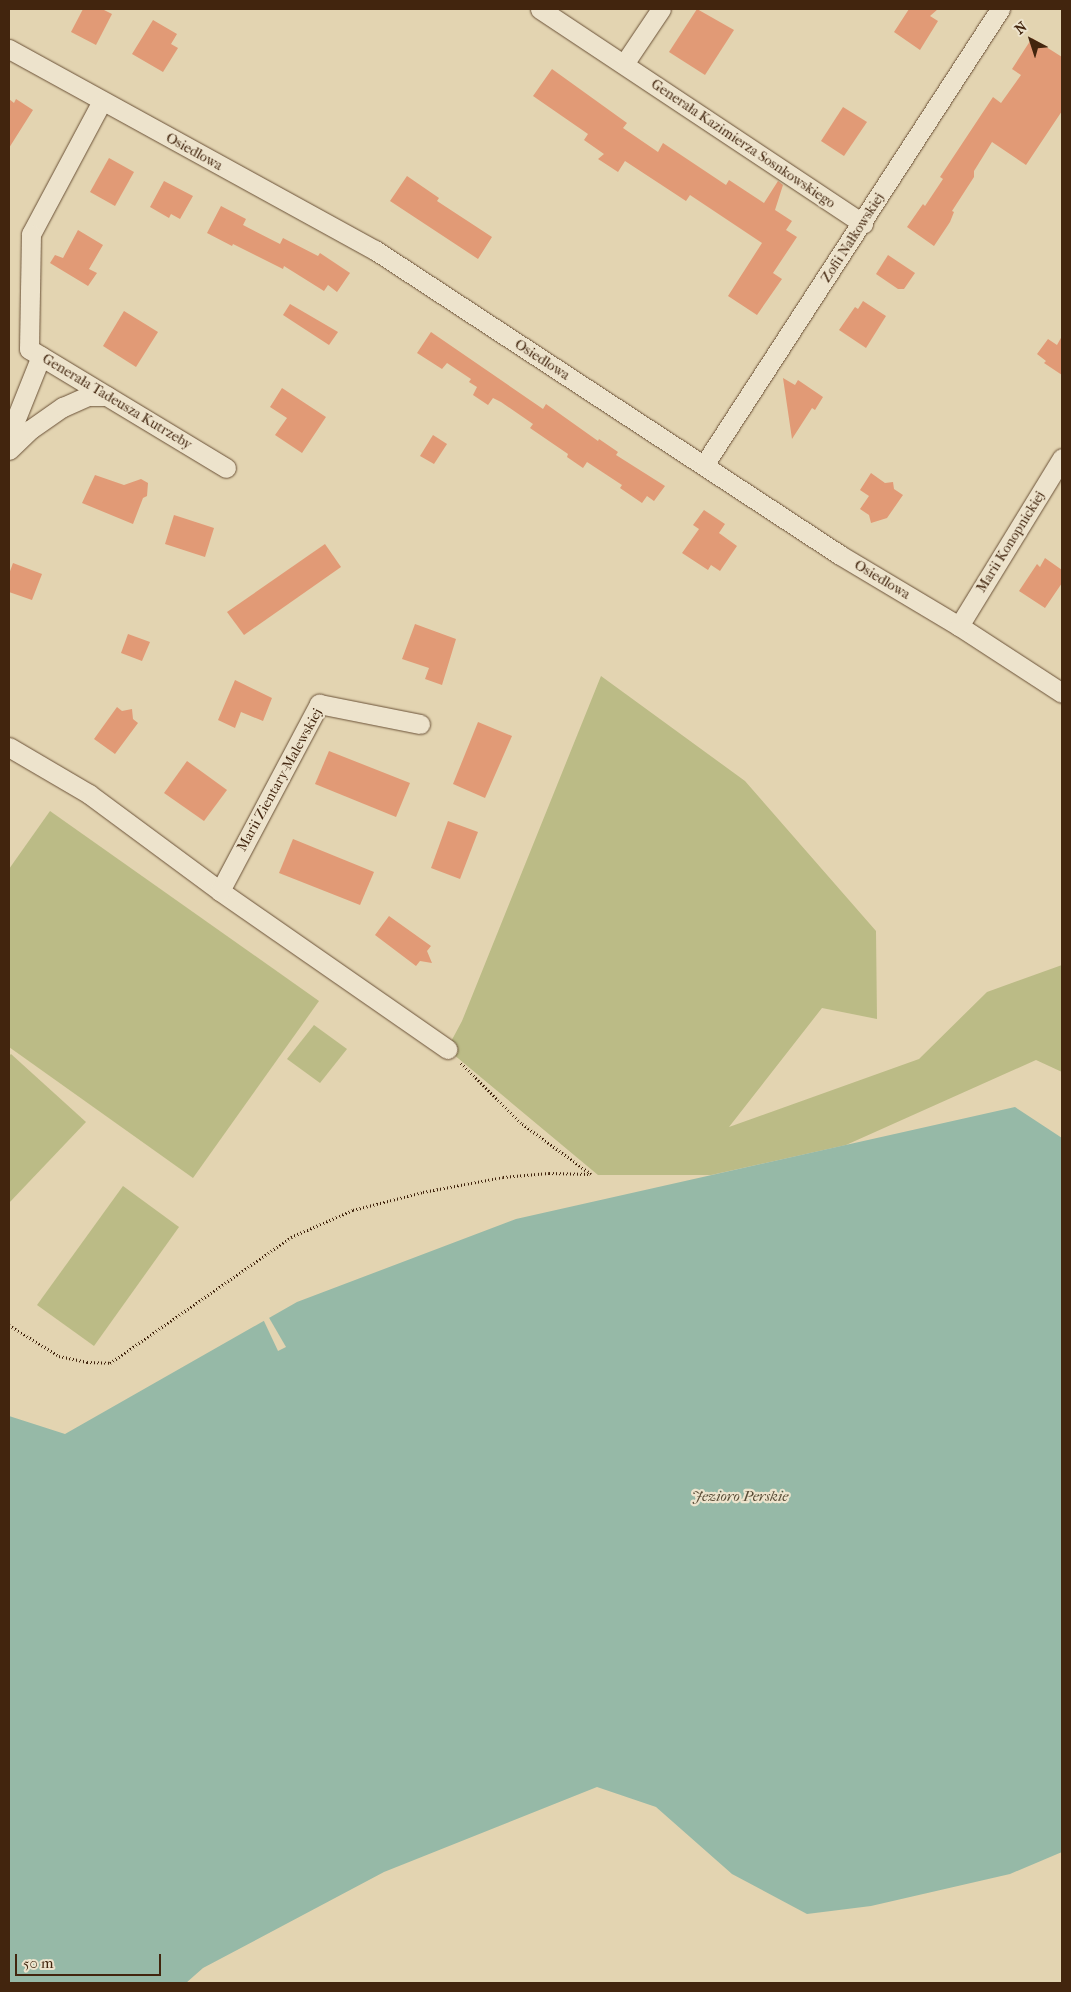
<!DOCTYPE html>
<meta charset="utf-8">
<style>
body{margin:0}
#map{position:relative;width:1071px;height:1992px;overflow:hidden;background:#e3d4b1;font-family:"IM FELL French Canon",serif}
div>[style]{position:absolute}
.green>*{inset:0;background:#bbbb86}
.water>*{inset:0;background:#96b9a7}
.pier>*{inset:0;background:#e3d4b1}
.building>*{inset:0;background:#e19a76}
.path>*{height:3px;margin-top:-1.5px;transform-origin:0;background:repeating-linear-gradient(90deg,#42250e 0 1px,transparent 0 3.5px)}
.roads{filter:drop-shadow(0 0 1px #6a5137) drop-shadow(0 0 1px #6a5137)}
.minor>*{height:19px;margin:-9.5px;padding:0 9.5px;transform-origin:9.5px;border-radius:9.5px;background:#ede3cc}
span{translate:-50% -50%;white-space:nowrap;text-align:center;line-height:1.15;-webkit-text-stroke:4.5px #ede3cc;paint-order:stroke}
.street-label{font-size:14px;color:#42250e}
.water-label{font-size:15px;color:#574a34;font-style:italic}
.frame{position:absolute;inset:0;border:10px solid #42250e;pointer-events:none}
.north{position:absolute;left:1006px;top:15px;width:50px;height:50px;-webkit-text-stroke:4px #ede3cc;paint-order:stroke;rotate:320deg;font-size:14px;font-weight:700;line-height:20px;text-align:center;color:#42250e}
.north::after{content:'';display:block;margin:auto;width:18px;height:22px;background:#42250e;clip-path:polygon(50% 0,100% 100%,50% 72%,0 100%)}
.scale{position:absolute;left:15px;top:1954px;width:146px;height:22px;box-sizing:border-box;border:2px solid #42250e;border-top:0;padding-left:6px;font-size:15px;line-height:18px;white-space:nowrap;color:#42250e;-webkit-text-stroke:4px #ede3cc;paint-order:stroke}
</style>
<div id="map">
<div class="green">
<div style="clip-path:polygon(601px 676px,745px 781px,876px 931px,877px 1019px,822px 1008px,729px 1127px,919px 1059px,987px 992px,1062px 965px,1062px 1072px,1036px 1060px,846px 1145px,711px 1175px,598px 1175px,447px 1049px,462px 1021px)"></div>
<div style="clip-path:polygon(50px 811px,319px 1001px,193px 1178px,9px 1047px,9px 869px)"></div>
<div style="clip-path:polygon(314px 1025px,347px 1049px,320px 1083px,287px 1059px)"></div>
<div style="clip-path:polygon(11px 1054px,86px 1122px,9px 1203px,9px 1056px)"></div>
<div style="clip-path:polygon(123px 1186px,179px 1227px,94px 1346px,37px 1305px)"></div>
</div>
<div class="water">
<div style="clip-path:polygon(1015px 1107px,1062px 1138px,1062px 1852px,1010px 1874px,871px 1906px,807px 1914px,732px 1874px,656px 1807px,597px 1787px,384px 1872px,203px 1968px,186px 1983px,9px 1983px,9px 1416px,65px 1434px,297px 1302px,516px 1219px)"></div>
</div>
<div class="pier">
<div style="clip-path:polygon(268px 1316px,286px 1347px,278px 1351px,263px 1319px)"></div>
</div>
<div class="building">
<div style="clip-path:polygon(83px 9px,102px 9px,112px 14px,96px 45px,71px 32px)"></div>
<div style="clip-path:polygon(697px 9px,734px 30px,705px 75px,669px 52px)"></div>
<div style="clip-path:polygon(909px 9px,938px 9px,930px 16px,938px 21px,920px 50px,894px 32px)"></div>
<div style="clip-path:polygon(153px 20px,177px 34px,171px 44px,178px 48px,163px 72px,132px 54px)"></div>
<div style="clip-path:polygon(1032px 38px,1062px 57px,1062px 111px,1026px 165px,992px 142px,974px 171px,974px 177px,952px 211px,954px 212px,950px 222px,934px 246px,907px 227px,923px 204px,925px 206px,943px 179px,940px 177px,993px 97px,1001px 103px,1021px 75px,1012px 69px)"></div>
<div style="clip-path:polygon(552px 69px,627px 123px,623px 128px,658px 152px,663px 143px,726px 185px,729px 180px,764px 203px,778px 181px,783px 185px,775px 210px,792px 221px,786px 230px,797px 237px,773px 273px,782px 279px,757px 315px,728px 296px,762px 243px,690px 195px,686px 201px,625px 161px,618px 172px,598px 159px,604px 154px,584px 140px,588px 134px,533px 96px)"></div>
<div style="clip-path:polygon(9px 99px,14px 103px,16px 99px,33px 110px,9px 148px)"></div>
<div style="clip-path:polygon(843px 107px,867px 122px,844px 156px,821px 141px)"></div>
<div style="clip-path:polygon(109px 158px,134px 172px,115px 206px,90px 192px)"></div>
<div style="clip-path:polygon(407px 176px,439px 198px,437px 201px,492px 237px,478px 259px,390px 201px)"></div>
<div style="clip-path:polygon(164px 181px,193px 196px,180px 219px,171px 214px,169px 218px,150px 207px)"></div>
<div style="clip-path:polygon(221px 206px,246px 219px,243px 225px,280px 244px,283px 238px,318px 256px,320px 253px,350px 273px,337px 292px,328px 285px,324px 291px,284px 266px,283px 269px,233px 244px,232px 246px,207px 233px)"></div>
<div style="clip-path:polygon(78px 230px,103px 245px,89px 269px,97px 273px,88px 286px,50px 263px,55px 255px,63px 258px)"></div>
<div style="clip-path:polygon(888px 255px,915px 273px,904px 289px,898px 289px,876px 274px)"></div>
<div style="clip-path:polygon(863px 301px,886px 316px,866px 348px,839px 330px,855px 307px,858px 309px)"></div>
<div style="clip-path:polygon(290px 304px,338px 332px,329px 345px,283px 315px)"></div>
<div style="clip-path:polygon(124px 311px,158px 332px,136px 367px,103px 346px)"></div>
<div style="clip-path:polygon(431px 332px,543px 409px,546px 404px,598px 441px,599px 439px,618px 452px,616px 455px,665px 486px,654px 501px,647px 496px,642px 503px,620px 488px,622px 485px,587px 462px,583px 468px,567px 457px,568px 454px,530px 428px,533px 424px,501px 402px,493px 398px,488px 405px,473px 395px,477px 387px,469px 382px,471px 379px,447px 363px,442px 369px,417px 353px)"></div>
<div style="clip-path:polygon(1062px 336px,1062px 375px,1044px 363px,1046px 361px,1037px 354px,1048px 339px,1057px 345px)"></div>
<div style="clip-path:polygon(783px 378px,795px 385px,798px 380px,823px 397px,815px 410px,812px 408px,792px 439px)"></div>
<div style="clip-path:polygon(282px 388px,326px 417px,302px 453px,275px 435px,287px 418px,270px 407px)"></div>
<div style="clip-path:polygon(433px 435px,447px 444px,434px 464px,420px 456px)"></div>
<div style="clip-path:polygon(871px 473px,885px 483px,893px 482px,894px 489px,903px 495px,887px 518px,871px 523px,869px 515px,860px 509px,869px 496px,860px 490px)"></div>
<div style="clip-path:polygon(95px 475px,124px 485px,141px 479px,148px 483px,147px 496px,143px 498px,133px 524px,82px 503px)"></div>
<div style="clip-path:polygon(704px 510px,725px 524px,719px 533px,737px 546px,720px 571px,711px 565px,708px 570px,682px 553px,699px 529px,693px 525px)"></div>
<div style="clip-path:polygon(174px 515px,214px 528px,205px 557px,165px 544px)"></div>
<div style="clip-path:polygon(325px 544px,341px 567px,244px 635px,227px 612px)"></div>
<div style="clip-path:polygon(1045px 558px,1062px 570px,1062px 583px,1045px 608px,1019px 591px,1037px 564px,1040px 567px)"></div>
<div style="clip-path:polygon(13px 563px,42px 574px,32px 600px,9px 592px,9px 574px)"></div>
<div style="clip-path:polygon(415px 624px,456px 639px,442px 685px,425px 679px,429px 668px,402px 659px)"></div>
<div style="clip-path:polygon(128px 634px,150px 642px,142px 661px,121px 653px)"></div>
<div style="clip-path:polygon(235px 680px,272px 698px,263px 721px,241px 712px,235px 728px,218px 720px)"></div>
<div style="clip-path:polygon(117px 707px,122px 711px,132px 709px,133px 719px,138px 723px,115px 754px,94px 739px)"></div>
<div style="clip-path:polygon(478px 722px,512px 736px,485px 798px,453px 784px)"></div>
<div style="clip-path:polygon(329px 751px,410px 783px,396px 817px,315px 784px)"></div>
<div style="clip-path:polygon(187px 761px,227px 790px,204px 821px,164px 793px)"></div>
<div style="clip-path:polygon(448px 821px,478px 832px,460px 879px,431px 868px)"></div>
<div style="clip-path:polygon(293px 839px,374px 872px,360px 905px,279px 873px)"></div>
<div style="clip-path:polygon(389px 916px,431px 946px,427px 951px,432px 963px,420px 961px,416px 966px,375px 935px)"></div>
</div>
<div class="path">
<div style="left:9px;top:1325px;width:59px;rotate:31.8deg"></div>
<div style="left:59px;top:1356px;width:29px;rotate:12deg"></div>
<div style="left:87px;top:1362px;width:23px;rotate:2deg"></div>
<div style="left:110px;top:1363px;width:221px;rotate:-34.8deg"></div>
<div style="left:291px;top:1237px;width:68px;rotate:-23.5deg"></div>
<div style="left:353px;top:1210px;width:72px;rotate:-14.4deg"></div>
<div style="left:423px;top:1192px;width:81px;rotate:-10.6deg"></div>
<div style="left:503px;top:1177px;width:46px;rotate:-5deg"></div>
<div style="left:549px;top:1173px;width:42px;rotate:1.4deg"></div>
<div style="left:591px;top:1174px;width:87px;rotate:-143.9deg"></div>
<div style="left:521px;top:1123px;width:86px;rotate:-135deg"></div>
</div>
<div class="roads">
<div class="minor">
<div style="left:540px;top:9px;width:388px;rotate:33.6deg"></div>
<div style="left:9px;top:49px;width:418px;rotate:28.8deg"></div>
<div style="left:375px;top:250px;width:556px;rotate:33.26deg"></div>
<div style="left:840px;top:555px;width:139px;rotate:30.8deg"></div>
<div style="left:959px;top:626px;width:123px;rotate:33deg"></div>
<div style="left:624px;top:64px;width:66px;rotate:-56.1deg"></div>
<div style="left:102px;top:101px;width:151px;rotate:118.1deg"></div>
<div style="left:31px;top:234px;width:115px;rotate:91deg"></div>
<div style="left:29px;top:349px;width:230px;rotate:31.1deg"></div>
<div style="left:9px;top:436px;width:86px;rotate:-68.2deg"></div>
<div style="left:9px;top:450px;width:30px;rotate:-44deg"></div>
<div style="left:31px;top:429px;width:39px;rotate:-35deg"></div>
<div style="left:63px;top:407px;width:27px;rotate:-24deg"></div>
<div style="left:88px;top:396px;width:19px"></div>
<div style="left:704px;top:465px;width:544px;rotate:-57.01deg"></div>
<div style="left:959px;top:626px;width:197px;rotate:-58.5deg"></div>
<div style="left:9px;top:747px;width:93px;rotate:30.4deg"></div>
<div style="left:89px;top:794px;width:163px;rotate:36.5deg"></div>
<div style="left:220px;top:891px;width:277px;rotate:34.8deg"></div>
<div style="left:220px;top:891px;width:212px;rotate:-62.1deg"></div>
<div style="left:319px;top:704px;width:103px;rotate:11.2deg"></div>
</div>
</div>
<div class="street-label">
<span style="left:743px;top:144px;rotate:34deg">Generała Kazimierza Sosnkowskiego</span>
<span style="left:194px;top:152px;rotate:29deg">Osiedlowa</span>
<span style="left:853px;top:238px;rotate:-57deg">Zofii Nałkowskiej</span>
<span style="left:542px;top:360px;rotate:33deg">Osiedlowa</span>
<span style="left:117px;top:402px;rotate:31deg">Generała Tadeusza Kutrzeby</span>
<span style="left:1011px;top:542px;rotate:-58deg">Marii Konopnickiej</span>
<span style="left:882px;top:580px;rotate:31deg">Osiedlowa</span>
<span style="left:280px;top:780px;rotate:-61deg">Marii Zientary-Malewskiej</span>
</div>
<div class="water-label">
<span style="left:740px;top:1497px">Jezioro Perskie</span>
</div>
<div class="frame"></div>
<div class="north">N</div>
<div class="scale">50 m</div>
</div>
